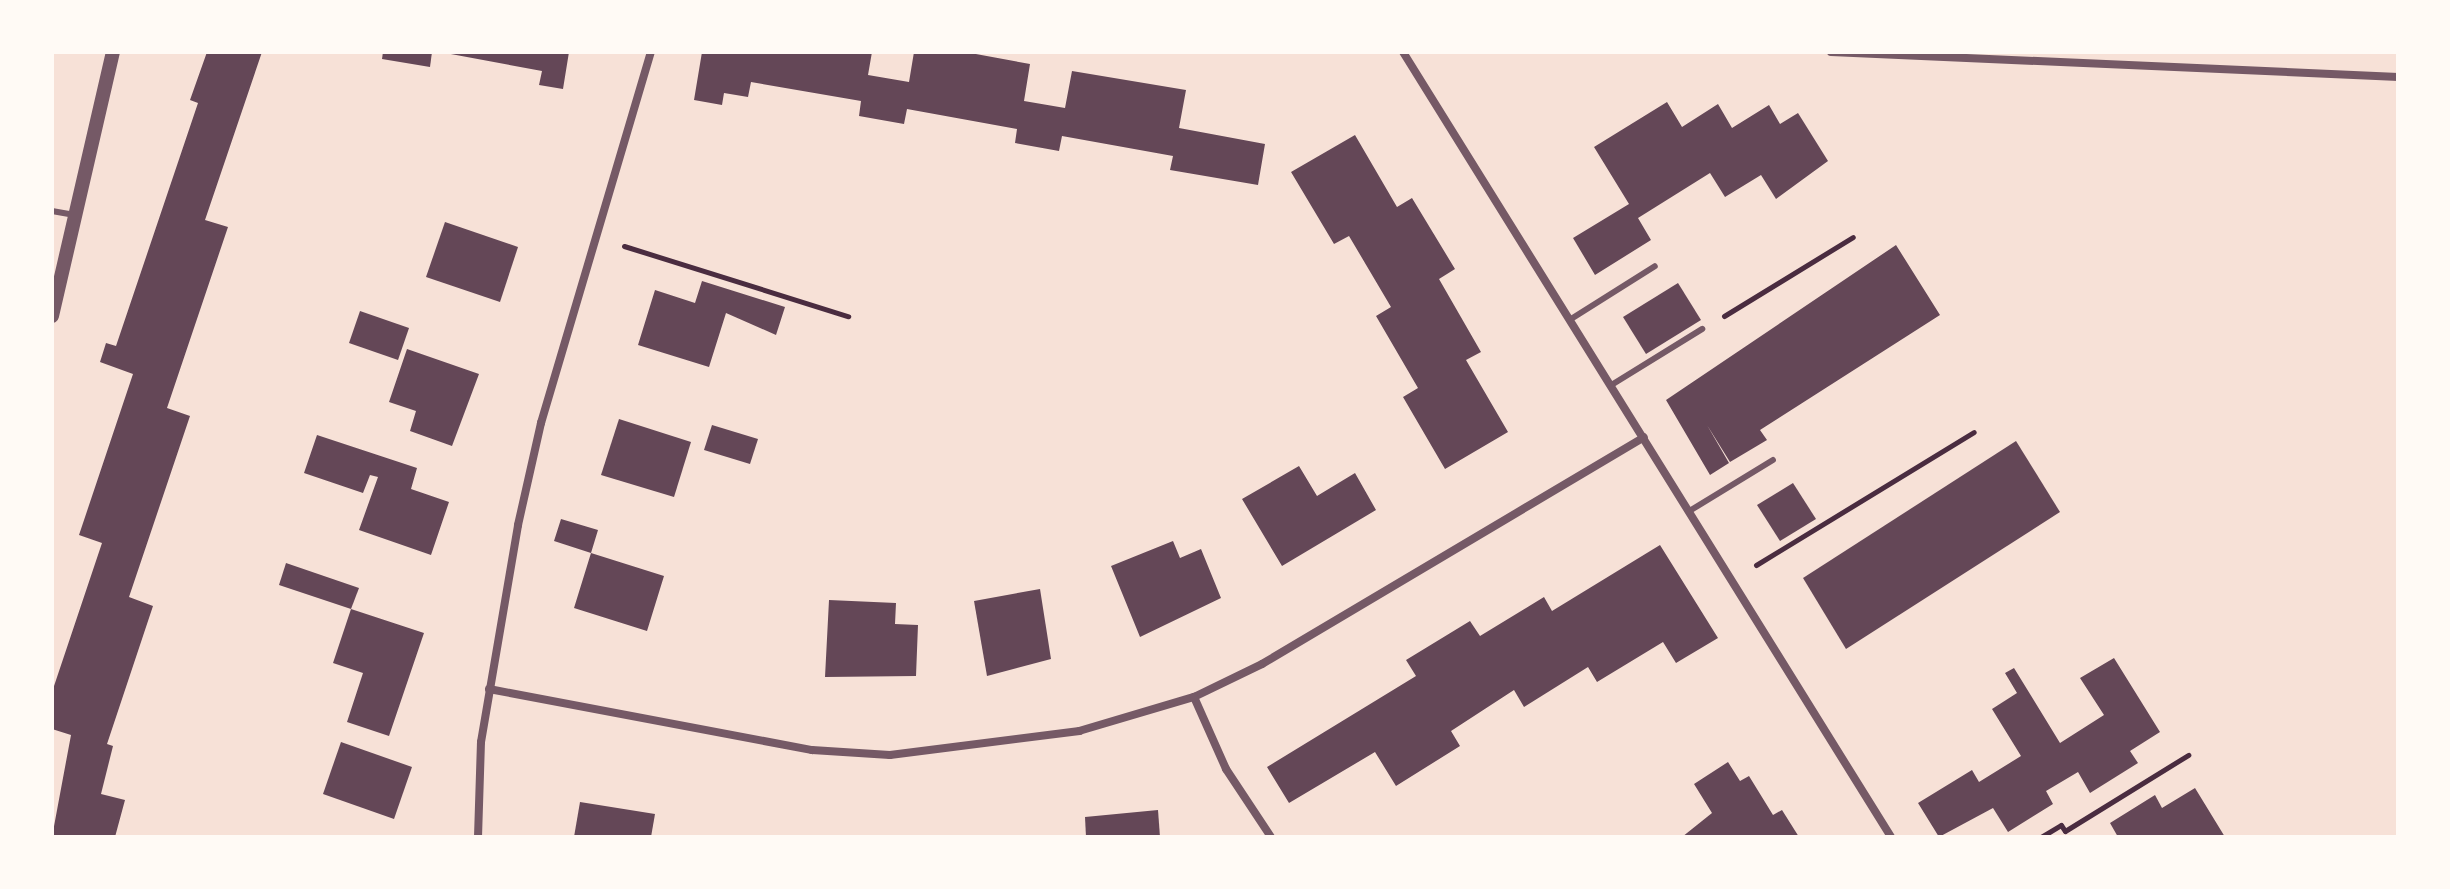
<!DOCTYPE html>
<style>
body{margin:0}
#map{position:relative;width:2450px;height:889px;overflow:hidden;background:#f7e1d7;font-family:"PT Sans",sans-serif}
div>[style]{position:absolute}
.building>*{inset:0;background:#644757}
.path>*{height:5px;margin:-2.5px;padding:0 2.5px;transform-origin:2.5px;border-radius:2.5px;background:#4a2c40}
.service>*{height:6px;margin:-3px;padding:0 3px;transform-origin:3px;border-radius:3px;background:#755966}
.minor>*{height:8px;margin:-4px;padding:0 4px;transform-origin:4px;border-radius:4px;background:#755966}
.tertiary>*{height:14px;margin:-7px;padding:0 7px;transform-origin:7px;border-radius:7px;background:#755966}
span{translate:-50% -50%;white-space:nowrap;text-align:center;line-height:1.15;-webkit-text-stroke:8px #fffaf5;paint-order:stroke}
.frame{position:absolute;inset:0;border:54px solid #fffaf5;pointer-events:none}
</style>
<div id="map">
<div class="building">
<div style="clip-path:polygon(207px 52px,262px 52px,205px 220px,228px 227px,167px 408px,190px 416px,129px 597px,153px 606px,107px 744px,113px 746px,101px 794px,125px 800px,115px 837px,52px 837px,71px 735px,52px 729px,52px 692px,102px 543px,79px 535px,133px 374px,100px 362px,106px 343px,116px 346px,198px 103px,190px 100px)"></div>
<div style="clip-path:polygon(383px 52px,432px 52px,430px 67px,382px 59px)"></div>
<div style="clip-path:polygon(440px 52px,569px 52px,563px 89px,539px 85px,542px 71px)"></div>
<div style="clip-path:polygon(702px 52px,872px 52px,868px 75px,909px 82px,914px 52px,965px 52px,1030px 64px,1024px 101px,1065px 108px,1072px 71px,1186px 90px,1179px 128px,1265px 144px,1258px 185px,1170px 170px,1173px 156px,1062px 136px,1059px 151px,1015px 143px,1017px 129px,907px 109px,904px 124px,859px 116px,861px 101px,751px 82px,748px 97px,724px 93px,722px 105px,694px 100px)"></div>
<div style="clip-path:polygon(1667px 102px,1682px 127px,1718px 104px,1732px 128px,1769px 105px,1780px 124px,1798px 113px,1828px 161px,1776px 199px,1761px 175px,1725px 197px,1710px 173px,1638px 218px,1651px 240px,1595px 275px,1573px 238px,1629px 204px,1594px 147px)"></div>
<div style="clip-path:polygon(1355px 135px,1397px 207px,1412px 198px,1455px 269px,1439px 279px,1481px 352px,1466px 360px,1508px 432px,1445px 469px,1403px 397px,1418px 388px,1376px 316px,1391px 307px,1349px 236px,1334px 244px,1291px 172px)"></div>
<div style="clip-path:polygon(445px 222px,518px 247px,500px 302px,426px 277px)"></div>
<div style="clip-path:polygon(1896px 245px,1940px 315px,1760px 430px,1767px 440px,1730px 462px,1707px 425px,1729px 463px,1710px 475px,1666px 400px)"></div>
<div style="clip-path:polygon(702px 281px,785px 307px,776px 335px,726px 313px,709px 367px,638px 345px,655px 290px,695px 303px)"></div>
<div style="clip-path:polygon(1678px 283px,1701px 320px,1646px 354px,1623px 317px)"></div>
<div style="clip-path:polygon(360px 311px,409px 328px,398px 360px,349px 343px)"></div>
<div style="clip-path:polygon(407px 349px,479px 374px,452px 446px,410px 431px,416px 411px,389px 402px)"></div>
<div style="clip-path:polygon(619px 419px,691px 442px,674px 497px,601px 475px)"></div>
<div style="clip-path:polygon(712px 425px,758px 439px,750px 464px,704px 450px)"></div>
<div style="clip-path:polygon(317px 435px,417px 468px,411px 489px,449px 502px,431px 555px,359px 530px,378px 477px,370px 475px,363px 493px,304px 473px)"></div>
<div style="clip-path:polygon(2016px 441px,2060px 512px,1846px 649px,1803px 578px)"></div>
<div style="clip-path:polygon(1299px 466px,1317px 496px,1355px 473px,1376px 510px,1282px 566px,1242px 499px)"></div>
<div style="clip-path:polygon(1793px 483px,1816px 519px,1780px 541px,1757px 505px)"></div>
<div style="clip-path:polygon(561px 519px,598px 530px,591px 553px,664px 576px,647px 631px,574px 608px,591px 553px,554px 541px)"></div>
<div style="clip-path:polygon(1173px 541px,1180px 558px,1201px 549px,1221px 598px,1140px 637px,1111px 566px)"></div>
<div style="clip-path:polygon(1660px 545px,1718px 638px,1676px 663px,1663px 642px,1597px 682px,1588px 667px,1524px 707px,1514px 690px,1451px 731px,1460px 746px,1396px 786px,1375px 752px,1289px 803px,1267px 767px,1416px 676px,1406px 660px,1470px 621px,1480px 636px,1544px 597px,1552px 611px)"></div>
<div style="clip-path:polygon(286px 563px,359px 588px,351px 609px,279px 585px)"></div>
<div style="clip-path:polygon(1040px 589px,1051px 659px,987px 676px,974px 601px)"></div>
<div style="clip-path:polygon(829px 600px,896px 603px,895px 624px,918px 625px,916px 676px,825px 677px)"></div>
<div style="clip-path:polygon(351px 609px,424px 633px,389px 736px,347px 722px,363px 673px,333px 663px)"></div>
<div style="clip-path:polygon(2114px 658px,2160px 732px,2130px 751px,2138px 763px,2090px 793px,2078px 772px,2046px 791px,2053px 804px,2008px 832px,1993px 808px,1939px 837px,1918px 803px,1972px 770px,1979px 782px,2021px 756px,1992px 709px,2017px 693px,2005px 673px,2014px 668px,2060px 743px,2104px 715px,2080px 678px)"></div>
<div style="clip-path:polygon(341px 742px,412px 767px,394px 819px,323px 794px)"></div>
<div style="clip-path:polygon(1728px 762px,1740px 781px,1749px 776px,1773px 815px,1782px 810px,1799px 837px,1682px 837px,1712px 813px,1694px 784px)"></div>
<div style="clip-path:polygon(2195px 788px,2225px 837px,2118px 837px,2110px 823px,2155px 795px,2162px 808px)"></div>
<div style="clip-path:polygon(580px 802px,655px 814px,651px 837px,574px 837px)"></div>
<div style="clip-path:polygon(1158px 810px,1160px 837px,1086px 837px,1085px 817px)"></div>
</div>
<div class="path">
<div style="left:624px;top:246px;width:235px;rotate:17.4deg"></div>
<div style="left:1724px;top:316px;width:151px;rotate:-31.5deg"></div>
<div style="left:1756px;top:565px;width:255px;rotate:-31.4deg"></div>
<div style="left:2041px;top:837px;width:23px;rotate:-31deg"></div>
<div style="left:2061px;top:825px;width:7px;rotate:56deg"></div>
<div style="left:2065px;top:831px;width:145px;rotate:-31.7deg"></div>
</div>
<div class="service">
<div style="left:52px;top:211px;width:23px;rotate:10deg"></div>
<div style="left:1571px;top:319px;width:99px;rotate:-32.2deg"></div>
<div style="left:1613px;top:384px;width:105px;rotate:-31.7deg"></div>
<div style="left:1691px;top:510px;width:96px;rotate:-31.4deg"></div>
</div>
<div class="minor">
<div style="left:1403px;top:52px;width:924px;rotate:58.13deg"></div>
<div style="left:1831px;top:52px;width:568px;rotate:2.52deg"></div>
<div style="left:489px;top:689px;width:329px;rotate:10.7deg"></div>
<div style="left:812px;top:750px;width:78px;rotate:3.7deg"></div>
<div style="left:890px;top:755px;width:191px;rotate:-7.2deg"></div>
<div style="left:1079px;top:731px;width:120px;rotate:-16.5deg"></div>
<div style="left:1194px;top:697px;width:76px;rotate:-25.9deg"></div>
<div style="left:1262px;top:664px;width:444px;rotate:-30.7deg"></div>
<div style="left:1194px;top:697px;width:79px;rotate:66deg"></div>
<div style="left:1226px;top:769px;width:82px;rotate:56.5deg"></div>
<div style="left:478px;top:837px;width:95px;rotate:-88.2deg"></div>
<div style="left:481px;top:742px;width:220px;rotate:-80.3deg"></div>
<div style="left:518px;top:525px;width:105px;rotate:-77.3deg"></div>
<div style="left:541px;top:423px;width:387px;rotate:-73.5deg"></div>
</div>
<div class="tertiary">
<div style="left:52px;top:316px;width:271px;rotate:-77deg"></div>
</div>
<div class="frame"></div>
</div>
